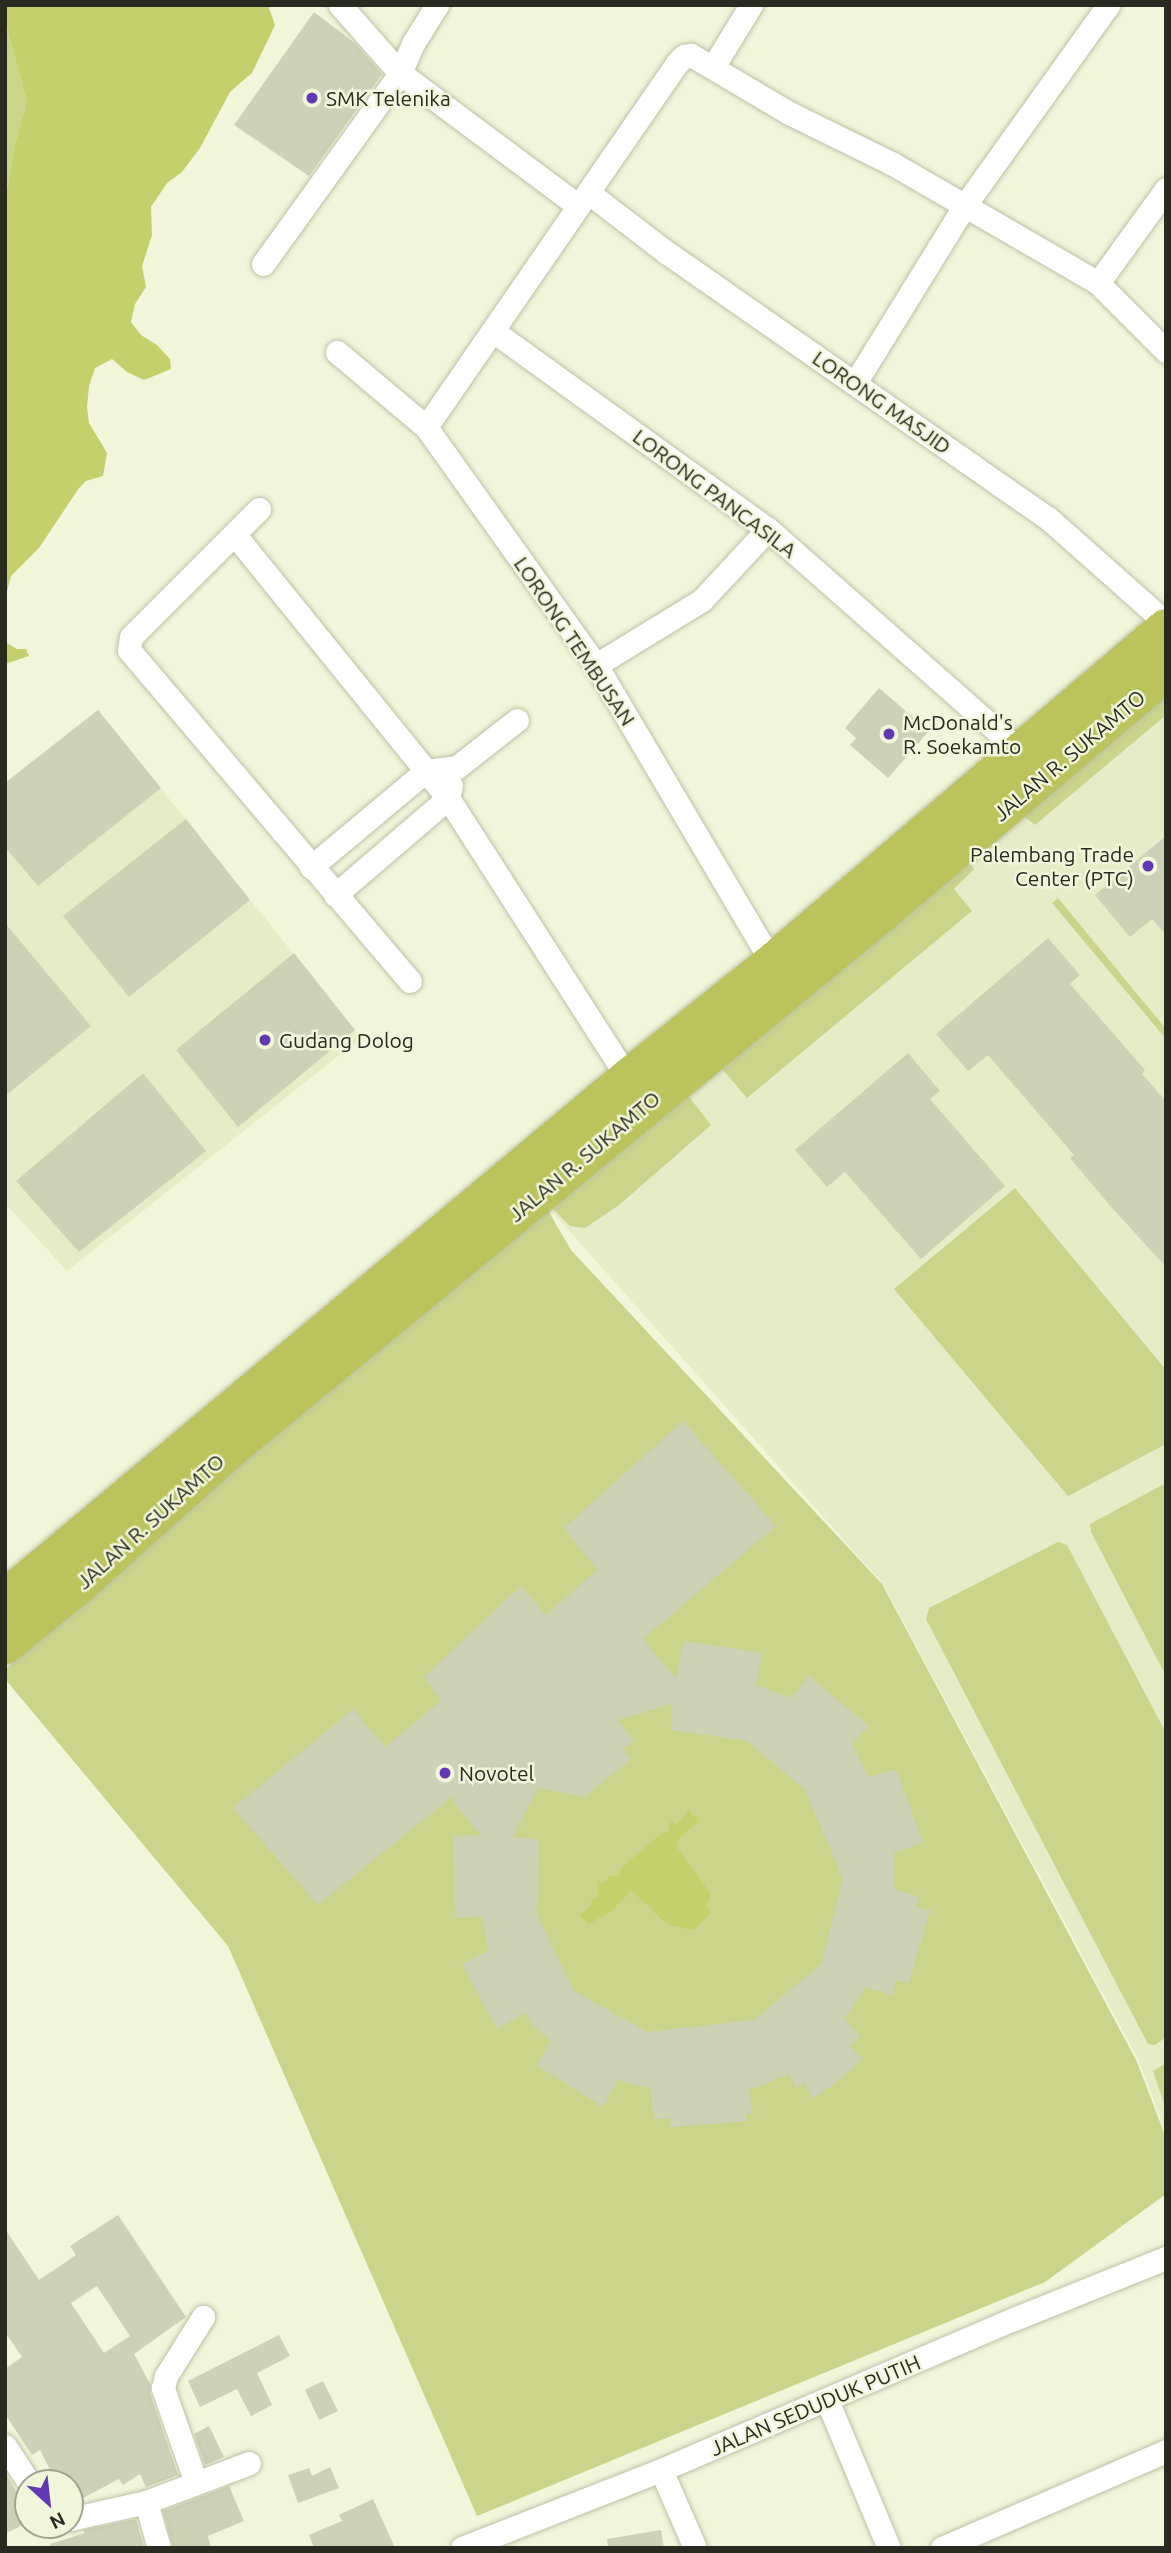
<!DOCTYPE html>
<style>
body{margin:0}
#map{position:relative;width:1171px;height:2553px;overflow:hidden;background:#f1f5d9;font-family:Ubuntu,sans-serif}
div>[style]{position:absolute}
.built>*{inset:0;background:#e6ecc8}
.green>*{inset:0;background:#cad48a}
.water>*{inset:0;background:#c4d06c}
.building>*{inset:0;background:#cdd1b5}
.roads{filter:drop-shadow(0 0 2px #bdc2a6) drop-shadow(0 0 2px #bdc2a6)}
.minor>*{height:23px;margin:-11.5px;padding:0 11.5px;transform-origin:11.5px;border-radius:11.5px;background:#fff}
.trunk>*{height:38px;margin:-19px;padding:0 19px;transform-origin:19px;border-radius:19px;background:#bac35c}
.dots>*{width:19px;height:19px;translate:-50% -50%;box-sizing:border-box;border:4px solid #f1f5d9;border-radius:50%}
span{translate:-50% -50%;white-space:nowrap;text-align:center;line-height:1.15;-webkit-text-stroke:5px #f1f5d9;paint-order:stroke}
.poi-label{font-size:21px;color:#292a20}
.left{translate:0 -50%;text-align:left}
.right{translate:-100% -50%;text-align:right}
.street-label{font-size:21px;color:#292a20}
.frame{position:absolute;inset:0;border:7px solid #292a20;pointer-events:none}
.north{position:absolute;left:14px;top:2469px;width:70px;height:70px;box-sizing:border-box;background:#f1f5d9;border:2px solid #a1a48f;border-radius:50%;rotate:153deg;font-size:19px;font-weight:700;line-height:28px;text-align:center;color:#292a20}
.north::after{content:'';display:block;margin:auto;width:24px;height:32px;background:#6339b1;clip-path:polygon(50% 0,100% 100%,50% 72%,0 100%)}
</style>
<div id="map">
<div class="built">
<div style="clip-path:polygon(1166px 689px,1166px 2134px,1139px 2061px,883px 1584px,548px 1207px)"></div>
<div style="clip-path:polygon(98px 710px,361px 1038px,67px 1271px,5px 1203px,5px 783px)"></div>
</div>
<div class="green">
<div style="clip-path:polygon(5px 22px,27px 102px,16px 139px,5px 200px)"></div>
<div style="clip-path:polygon(1166px 688px,1166px 715px,1035px 825px,1018px 811px)"></div>
<div style="clip-path:polygon(966px 859px,974px 869px,954px 889px,972px 911px,747px 1098px,719px 1065px)"></div>
<div style="clip-path:polygon(1058px 898px,1166px 1029px,1166px 1039px,1052px 903px)"></div>
<div style="clip-path:polygon(686px 1093px,711px 1125px,619px 1205px,585px 1228px,570px 1226px,550px 1206px)"></div>
<div style="clip-path:polygon(1015px 1188px,1166px 1370px,1166px 1444px,1068px 1496px,894px 1289px)"></div>
<div style="clip-path:polygon(547px 1209px,571px 1250px,882px 1584px,1137px 2062px,1166px 2138px,1166px 2194px,1045px 2282px,477px 2516px,228px 1946px,5px 1679px,5px 1670px,245px 1459px)"></div>
<div style="clip-path:polygon(1166px 1483px,1166px 1676px,1091px 1532px,1090px 1524px)"></div>
<div style="clip-path:polygon(1058px 1542px,1067px 1545px,1166px 1733px,1166px 2037px,1155px 2045px,1148px 2044px,926px 1619px,929px 1608px)"></div>
<div style="clip-path:polygon(1166px 2063px,1166px 2109px,1153px 2071px)"></div>
</div>
<div class="water">
<div style="clip-path:polygon(5px 5px,268px 5px,275px 25px,252px 73px,230px 92px,200px 148px,182px 172px,167px 183px,151px 207px,152px 235px,142px 266px,146px 287px,135px 304px,131px 322px,141px 335px,157px 345px,170px 359px,171px 369px,144px 380px,127px 372px,112px 359px,95px 368px,89px 386px,87px 407px,89px 423px,107px 453px,103px 476px,86px 481px,79px 488px,39px 548px,11px 576px,5px 599px,5px 200px,16px 139px,27px 102px,5px 22px)"></div>
<div style="clip-path:polygon(5px 642px,17px 649px,26px 649px,29px 656px,5px 664px)"></div>
<div style="clip-path:polygon(689px 1810px,693px 1817px,697px 1815px,698px 1822px,681px 1836px,676px 1846px,711px 1894px,706px 1906px,711px 1913px,693px 1930px,667px 1924px,631px 1890px,613px 1910px,589px 1924px,579px 1915px,591px 1906px,592px 1899px,598px 1898px,598px 1881px,603px 1883px,610px 1876px,619px 1876px,621px 1868px,662px 1833px,668px 1832px,670px 1822px,677px 1824px)"></div>
</div>
<div class="building">
<div style="clip-path:polygon(314px 12px,356px 44px,382px 74px,309px 176px,234px 125px)"></div>
<div style="clip-path:polygon(879px 688px,929px 731px,888px 778px,850px 745px,856px 738px,845px 728px)"></div>
<div style="clip-path:polygon(98px 710px,161px 788px,38px 886px,5px 847px,5px 783px)"></div>
<div style="clip-path:polygon(186px 819px,250px 900px,129px 997px,63px 916px)"></div>
<div style="clip-path:polygon(1166px 836px,1166px 935px,1152px 919px,1130px 937px,1095px 895px)"></div>
<div style="clip-path:polygon(5px 923px,91px 1026px,5px 1096px)"></div>
<div style="clip-path:polygon(1048px 938px,1080px 975px,1070px 984px,1145px 1070px,1142px 1074px,1166px 1101px,1166px 1267px,1113px 1209px,1070px 1158px,1074px 1155px,988px 1055px,968px 1071px,936px 1034px)"></div>
<div style="clip-path:polygon(294px 953px,355px 1030px,238px 1127px,176px 1050px)"></div>
<div style="clip-path:polygon(908px 1053px,940px 1091px,930px 1099px,1005px 1186px,921px 1259px,845px 1172px,827px 1187px,795px 1150px)"></div>
<div style="clip-path:polygon(143px 1073px,206px 1151px,79px 1252px,16px 1181px)"></div>
<div style="clip-path:polygon(evenodd,683px 1421px,776px 1526px,643px 1639px,676px 1679px,684px 1641px,762px 1653px,756px 1685px,790px 1698px,809px 1676px,869px 1726px,852px 1744px,869px 1777px,896px 1769px,923px 1842px,894px 1853px,894px 1889px,919px 1897px,916px 1907px,930px 1910px,909px 1983px,896px 1981px,892px 1995px,866px 1987px,845px 2018px,860px 2037px,850px 2046px,863px 2059px,830px 2087px,813px 2098px,804px 2083px,796px 2088px,789px 2074px,749px 2090px,753px 2113px,745px 2114px,747px 2121px,670px 2127px,669px 2118px,654px 2119px,650px 2089px,618px 2080px,603px 2107px,536px 2065px,551px 2041px,532px 2025px,526px 2013px,497px 2029px,462px 1964px,489px 1950px,482px 1917px,455px 1918px,453px 1836px,481px 1835px,453px 1802px,453px 1796px,318px 1905px,233px 1808px,353px 1709px,385px 1747px,441px 1701px,424px 1677px,521px 1586px,546px 1615px,597px 1570px,564px 1528px,683px 1421px,672px 1704px,671px 1730px,747px 1741px,805px 1790px,843px 1879px,821px 1964px,754px 2020px,647px 2032px,574px 1991px,537px 1914px,539px 1840px,513px 1837px,538px 1788px,585px 1797px,631px 1759px,623px 1749px,634px 1741px,618px 1720px,672px 1704px)"></div>
<div style="clip-path:polygon(evenodd,118px 2215px,186px 2317px,134px 2354px,150px 2384px,150px 2393px,178px 2475px,146px 2487px,140px 2474px,123px 2485px,119px 2479px,70px 2505px,70px 2483px,57px 2483px,40px 2450px,32px 2455px,5px 2414px,5px 2369px,22px 2357px,5px 2332px,5px 2229px,39px 2280px,76px 2255px,70px 2246px,118px 2215px,97px 2286px,130px 2336px,104px 2353px,71px 2303px,97px 2286px)"></div>
<div style="clip-path:polygon(279px 2335px,290px 2356px,257px 2373px,272px 2405px,251px 2416px,237px 2389px,200px 2407px,188px 2381px)"></div>
<div style="clip-path:polygon(323px 2381px,338px 2411px,319px 2420px,305px 2390px)"></div>
<div style="clip-path:polygon(209px 2426px,224px 2457px,205px 2465px,194px 2434px)"></div>
<div style="clip-path:polygon(330px 2467px,339px 2488px,298px 2503px,288px 2475px,309px 2468px,312px 2476px)"></div>
<div style="clip-path:polygon(5px 2472px,28px 2513px,28px 2522px,5px 2534px)"></div>
<div style="clip-path:polygon(229px 2486px,244px 2521px,208px 2536px,211px 2548px,173px 2548px,163px 2511px)"></div>
<div style="clip-path:polygon(373px 2499px,395px 2548px,314px 2548px,309px 2535px,342px 2521px,339px 2515px)"></div>
<div style="clip-path:polygon(136px 2519px,144px 2548px,51px 2548px,50px 2544px,85px 2533px,83px 2530px)"></div>
<div style="clip-path:polygon(661px 2530px,664px 2548px,608px 2548px,607px 2539px)"></div>
</div>
<div class="roads">
<div class="minor">
<div style="left:340px;top:5px;width:91px;rotate:48.6deg"></div>
<div style="left:400px;top:73px;width:221px;rotate:36.7deg"></div>
<div style="left:713px;top:67px;width:73px;rotate:-58.5deg"></div>
<div style="left:589px;top:193px;width:97px;rotate:37.5deg"></div>
<div style="left:666px;top:252px;width:467px;rotate:34.9deg"></div>
<div style="left:1049px;top:519px;width:157px;rotate:41.6deg"></div>
<div style="left:263px;top:264px;width:235px;rotate:-54.3deg"></div>
<div style="left:400px;top:73px;width:34px;rotate:-66deg"></div>
<div style="left:414px;top:42px;width:44px;rotate:-58.1deg"></div>
<div style="left:1098px;top:283px;width:116px;rotate:-54.1deg"></div>
<div style="left:493px;top:331px;width:339px;rotate:35.8deg"></div>
<div style="left:768px;top:529px;width:337px;rotate:41.4deg"></div>
<div style="left:337px;top:352px;width:116px;rotate:40.1deg"></div>
<div style="left:426px;top:427px;width:292px;rotate:54.5deg"></div>
<div style="left:596px;top:665px;width:346px;rotate:59.4deg"></div>
<div style="left:855px;top:383px;width:209px;rotate:-58.3deg"></div>
<div style="left:965px;top:205px;width:246px;rotate:-54.4deg"></div>
<div style="left:426px;top:427px;width:444px;rotate:-55.4deg"></div>
<div style="left:678px;top:62px;width:8px;rotate:-45deg"></div>
<div style="left:684px;top:56px;width:7px;rotate:-8deg"></div>
<div style="left:691px;top:55px;width:114px;rotate:30.6deg"></div>
<div style="left:789px;top:113px;width:116px;rotate:26.1deg"></div>
<div style="left:893px;top:164px;width:237px;rotate:30.1deg"></div>
<div style="left:1098px;top:283px;width:96px;rotate:45deg"></div>
<div style="left:259px;top:509px;width:181px;rotate:135deg"></div>
<div style="left:131px;top:637px;width:13px;rotate:99deg"></div>
<div style="left:129px;top:650px;width:434px;rotate:49.7deg"></div>
<div style="left:235px;top:535px;width:338px;rotate:51deg"></div>
<div style="left:448px;top:798px;width:333px;rotate:57.3deg"></div>
<div style="left:596px;top:665px;width:124px;rotate:-31.5deg"></div>
<div style="left:702px;top:600px;width:97px;rotate:-47.1deg"></div>
<div style="left:311px;top:867px;width:150px;rotate:-39.9deg"></div>
<div style="left:426px;top:771px;width:31px;rotate:-7deg"></div>
<div style="left:457px;top:767px;width:76px;rotate:-38.1deg"></div>
<div style="left:335px;top:895px;width:149px;rotate:-40.6deg"></div>
<div style="left:448px;top:798px;width:13px;rotate:-77deg"></div>
<div style="left:827px;top:2400px;width:160px;rotate:67.3deg"></div>
<div style="left:5px;top:2446px;width:44px;rotate:57deg"></div>
<div style="left:661px;top:2470px;width:85px;rotate:66.4deg"></div>
<div style="left:196px;top:2483px;width:101px;rotate:-109.2deg"></div>
<div style="left:163px;top:2388px;width:12px;rotate:-76deg"></div>
<div style="left:166px;top:2376px;width:70px;rotate:-57.9deg"></div>
<div style="left:70px;top:2519px;width:78px;rotate:-12.6deg"></div>
<div style="left:159px;top:2548px;width:48px;rotate:-105.8deg"></div>
<div style="left:146px;top:2502px;width:110px;rotate:-20.7deg"></div>
<div style="left:462px;top:2548px;width:214px;rotate:-21.4deg"></div>
<div style="left:661px;top:2470px;width:384px;rotate:-23.2deg"></div>
<div style="left:1014px;top:2319px;width:164px;rotate:-21.9deg"></div>
<div style="left:942px;top:2548px;width:244px;rotate:-23.4deg"></div>
</div>
<div class="trunk">
<div style="left:5px;top:1599px;width:812px;rotate:-39.9deg"></div>
<div style="left:628px;top:1078px;width:184px;rotate:-38.6deg"></div>
<div style="left:772px;top:963px;width:517px;rotate:-40.37deg"></div>
<div style="left:5px;top:1645px;width:97px;rotate:-39.1deg"></div>
<div style="left:80px;top:1584px;width:207px;rotate:-41.9deg"></div>
<div style="left:234px;top:1446px;width:839px;rotate:-39.44deg"></div>
<div style="left:882px;top:913px;width:372px;rotate:-40.3deg"></div>
</div>
</div>
<div class="dots">
<div style="left:312px;top:98px;background:#6339b1"></div>
<div style="left:889px;top:734px;background:#6339b1"></div>
<div style="left:1148px;top:866px;background:#6339b1"></div>
<div style="left:265px;top:1040px;background:#6339b1"></div>
<div style="left:445px;top:1773px;background:#6339b1"></div>
</div>
<div class="poi-label">
<span class="left" style="left:326px;top:98px">SMK Telenika</span>
<span class="left" style="left:903px;top:734px">McDonald's<br>R. Soekamto</span>
<span class="right" style="left:1134px;top:866px">Palembang Trade<br>Center (PTC)</span>
<span class="left" style="left:279px;top:1040px">Gudang Dolog</span>
<span class="left" style="left:459px;top:1773px">Novotel</span>
</div>
<div class="street-label">
<span style="left:882px;top:402px;rotate:35deg">LORONG MASJID</span>
<span style="left:715px;top:493px;rotate:37deg">LORONG PANCASILA</span>
<span style="left:575px;top:641px;rotate:56deg">LORONG TEMBUSAN</span>
<span style="left:1069px;top:755px;rotate:-40deg">JALAN R. SUKAMTO</span>
<span style="left:584px;top:1156px;rotate:-40deg">JALAN R. SUKAMTO</span>
<span style="left:150px;top:1521px;rotate:-42deg">JALAN R. SUKAMTO</span>
<span style="left:815px;top:2405px;rotate:-23deg">JALAN SEDUDUK PUTIH</span>
</div>
<div class="frame"></div>
<div class="north">N</div>
</div>
